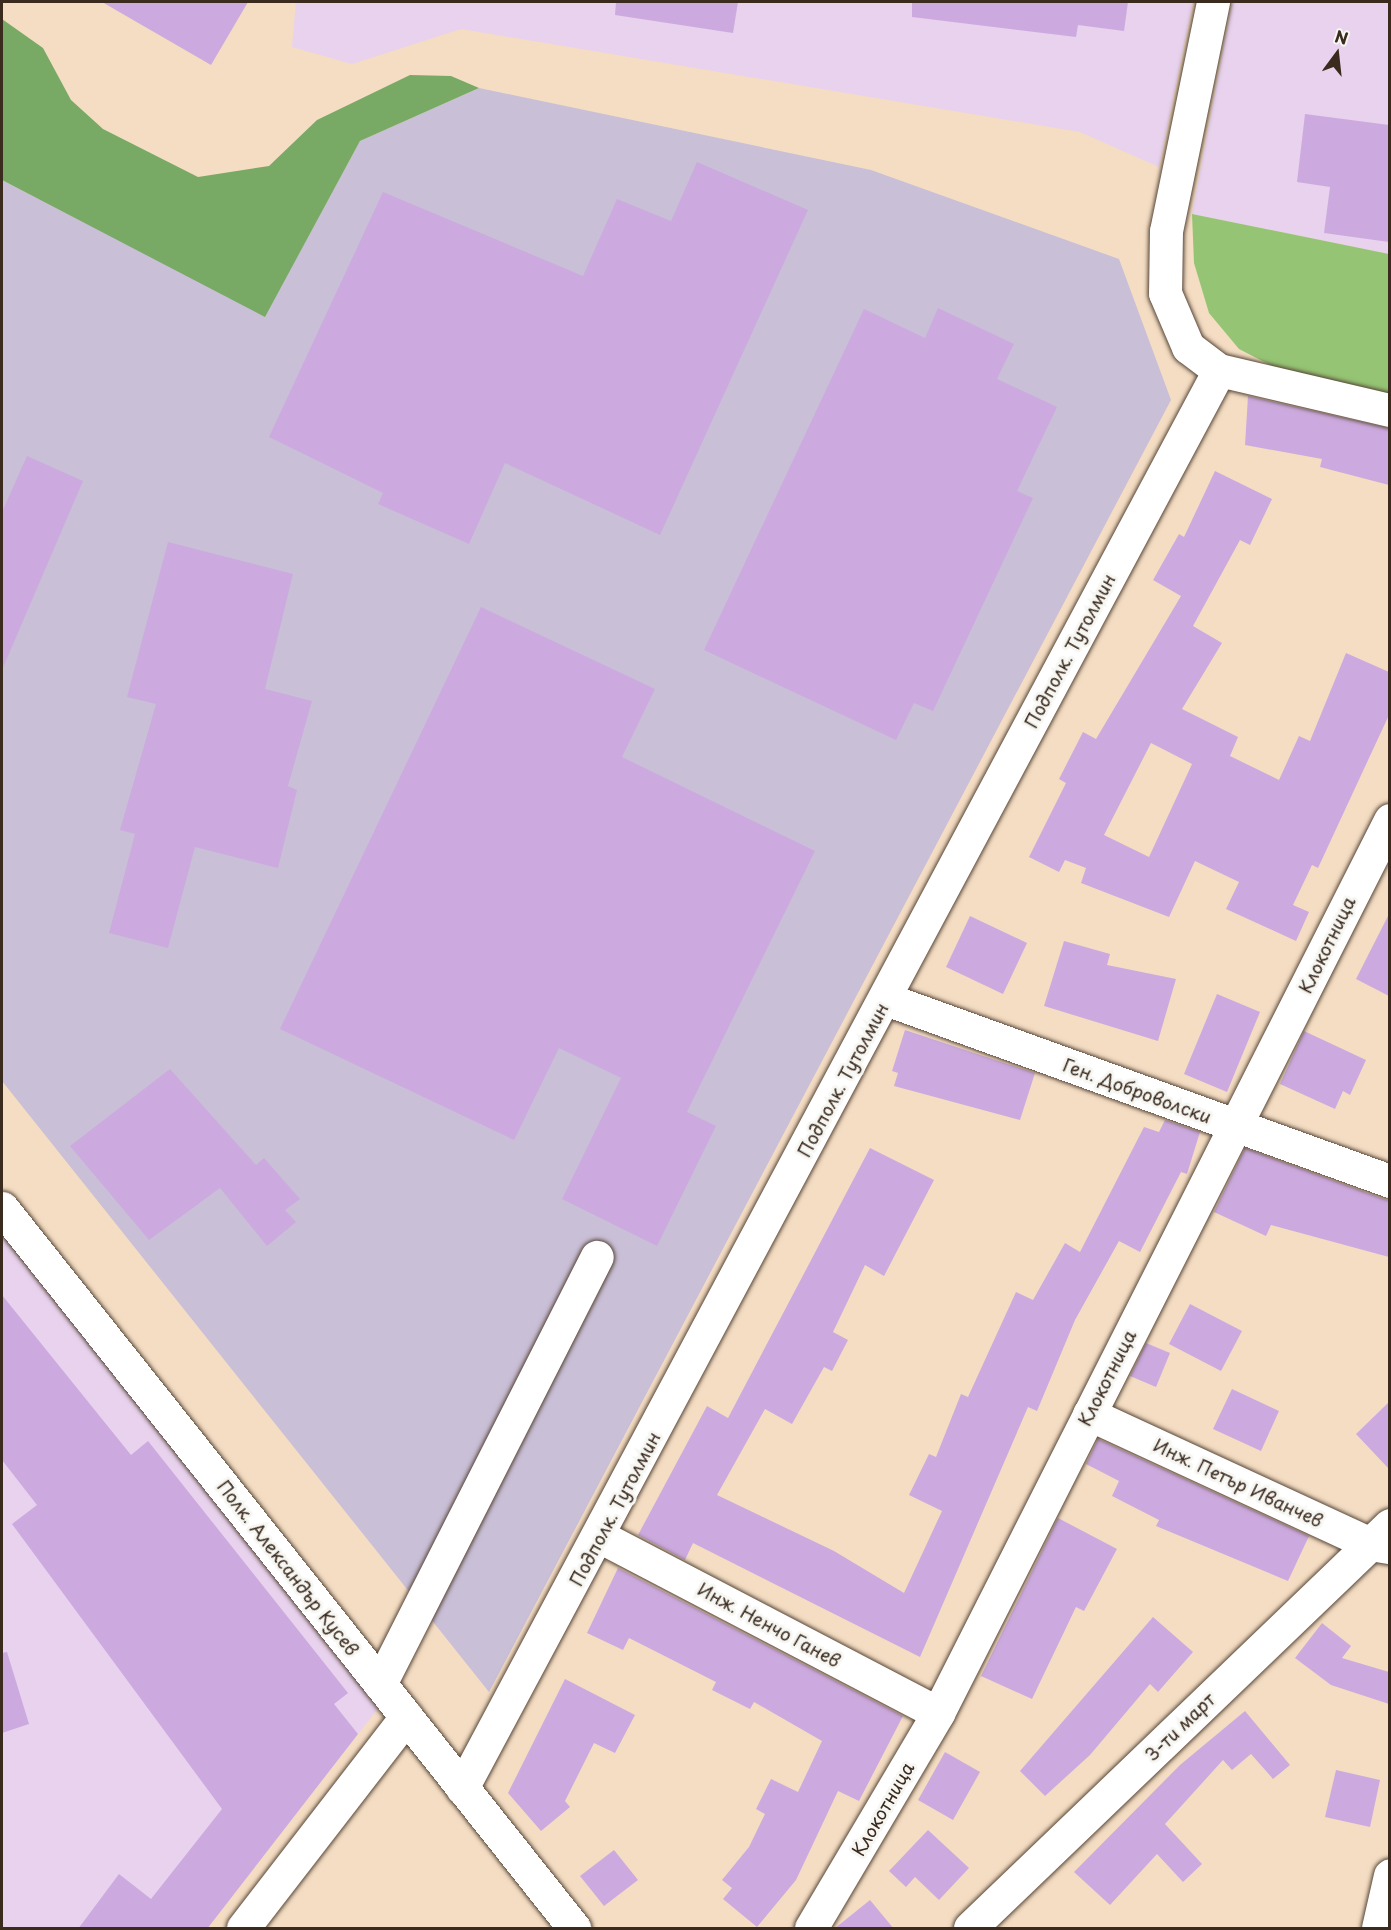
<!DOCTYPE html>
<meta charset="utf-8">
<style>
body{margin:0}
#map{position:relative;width:1391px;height:1930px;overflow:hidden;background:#f4ddc3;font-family:"Playpen Sans",sans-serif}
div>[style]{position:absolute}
.built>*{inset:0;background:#e8d2ee}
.industrial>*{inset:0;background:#c9bfd7}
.green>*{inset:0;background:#95c574}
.forest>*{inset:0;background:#78aa66}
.building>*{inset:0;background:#ccaadf}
.roads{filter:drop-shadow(0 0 2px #574537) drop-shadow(0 0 2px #574537)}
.minor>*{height:33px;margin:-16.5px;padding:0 16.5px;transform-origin:16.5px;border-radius:16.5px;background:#fff}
span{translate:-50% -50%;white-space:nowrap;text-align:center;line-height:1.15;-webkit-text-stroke:6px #f6f6f2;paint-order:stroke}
.street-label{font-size:18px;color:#3b2a1e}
.frame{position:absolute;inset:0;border:3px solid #3b2a1e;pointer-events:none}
.north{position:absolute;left:1307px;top:24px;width:60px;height:60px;-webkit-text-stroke:4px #f6f6f2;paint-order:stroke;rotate:15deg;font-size:16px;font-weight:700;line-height:24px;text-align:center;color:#3b2a1e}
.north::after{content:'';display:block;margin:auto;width:21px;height:27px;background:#3b2a1e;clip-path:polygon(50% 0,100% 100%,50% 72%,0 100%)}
</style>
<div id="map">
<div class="built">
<div style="clip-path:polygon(296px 2px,1193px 2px,1159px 167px,1080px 132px,461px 29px,352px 64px,292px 47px)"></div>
<div style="clip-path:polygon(1232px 2px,1389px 2px,1389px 254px,1192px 214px)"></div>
<div style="clip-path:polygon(2px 1235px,380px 1706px,207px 1928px,2px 1928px)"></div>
</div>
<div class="industrial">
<div style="clip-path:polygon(479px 88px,871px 170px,1119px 259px,1171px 400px,489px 1692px,2px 1081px,2px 180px,265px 316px,360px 141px)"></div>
</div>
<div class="green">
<div style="clip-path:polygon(1192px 214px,1389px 254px,1389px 395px,1282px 371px,1239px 349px,1209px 313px,1194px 263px)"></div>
</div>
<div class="forest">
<div style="clip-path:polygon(2px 19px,43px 48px,71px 100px,103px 129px,198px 177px,269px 166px,317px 120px,410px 75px,451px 76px,479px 88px,360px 141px,265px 317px,2px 180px)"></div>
</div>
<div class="building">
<div style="clip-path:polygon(102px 2px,248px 2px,211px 65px)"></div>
<div style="clip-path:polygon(616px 2px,738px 2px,733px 33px,615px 15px)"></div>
<div style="clip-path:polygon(912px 2px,1128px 2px,1124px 31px,1078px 25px,1076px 37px,912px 17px)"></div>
<div style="clip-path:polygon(1305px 114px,1389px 125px,1389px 242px,1324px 233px,1330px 187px,1297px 182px)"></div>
<div style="clip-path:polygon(697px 162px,808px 210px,660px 535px,505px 463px,469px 544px,378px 504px,383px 493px,269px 437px,383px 192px,583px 276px,617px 199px,671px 221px)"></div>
<div style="clip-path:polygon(938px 308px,1014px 344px,997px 379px,1057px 407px,1017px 491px,1033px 498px,933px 711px,914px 703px,896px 740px,704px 650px,864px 309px,925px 338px)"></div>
<div style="clip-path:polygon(1248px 396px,1389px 428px,1389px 485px,1320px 467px,1322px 459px,1245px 445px)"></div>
<div style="clip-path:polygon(27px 456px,83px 481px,2px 670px,2px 512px)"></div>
<div style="clip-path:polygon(evenodd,1215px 471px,1272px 499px,1250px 545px,1240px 540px,1193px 626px,1222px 643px,1182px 709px,1238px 737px,1230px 756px,1279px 780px,1299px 736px,1310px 741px,1346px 653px,1389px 672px,1389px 715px,1318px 868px,1312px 865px,1293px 905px,1309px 912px,1296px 941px,1226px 909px,1239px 882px,1195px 861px,1169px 917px,1081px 883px,1086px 868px,1065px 860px,1059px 872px,1029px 857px,1066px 783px,1059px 779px,1083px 732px,1096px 739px,1181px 596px,1153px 580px,1179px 534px,1184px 537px,1215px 471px,1151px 743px,1192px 764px,1149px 857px,1104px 835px,1151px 743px)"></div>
<div style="clip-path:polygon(168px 542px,293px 574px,265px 689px,312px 701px,288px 786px,297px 790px,278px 868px,195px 847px,168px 948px,109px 933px,135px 834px,120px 830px,156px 704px,127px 697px)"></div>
<div style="clip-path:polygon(481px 607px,655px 689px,622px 757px,815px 851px,687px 1112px,716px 1126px,657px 1246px,562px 1199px,621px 1078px,559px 1048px,514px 1140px,280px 1029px)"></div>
<div style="clip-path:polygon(1389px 914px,1389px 996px,1356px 979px)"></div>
<div style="clip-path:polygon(970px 916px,1027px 943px,1003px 994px,946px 967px)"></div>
<div style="clip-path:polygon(1064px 941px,1110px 954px,1107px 965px,1176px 979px,1158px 1041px,1044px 1006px)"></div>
<div style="clip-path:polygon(1217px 994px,1260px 1012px,1227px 1092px,1184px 1074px)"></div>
<div style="clip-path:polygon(905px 1030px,1035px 1073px,1020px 1120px,894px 1086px,898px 1073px,892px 1071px)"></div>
<div style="clip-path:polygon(1304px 1031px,1366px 1060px,1350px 1095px,1343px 1091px,1335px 1109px,1280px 1084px)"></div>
<div style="clip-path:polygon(170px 1069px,256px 1165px,264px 1158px,300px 1199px,285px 1210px,296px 1222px,267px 1246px,220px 1188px,149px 1240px,70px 1146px)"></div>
<div style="clip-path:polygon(1165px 1120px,1200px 1132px,1187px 1174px,1181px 1172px,1140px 1252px,1119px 1241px,1075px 1320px,1037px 1411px,1028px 1407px,920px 1657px,693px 1543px,685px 1560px,638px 1535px,707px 1406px,728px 1418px,870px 1148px,934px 1180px,884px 1276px,865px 1265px,833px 1332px,848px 1340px,832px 1371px,824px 1367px,792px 1424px,765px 1409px,717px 1495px,834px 1551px,904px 1593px,942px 1511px,909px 1495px,929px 1454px,936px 1457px,961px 1394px,968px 1397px,1016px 1292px,1033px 1300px,1065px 1243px,1080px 1252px,1144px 1127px,1159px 1132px)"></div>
<div style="clip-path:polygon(1245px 1148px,1389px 1201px,1389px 1257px,1271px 1225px,1266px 1236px,1214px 1212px)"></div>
<div style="clip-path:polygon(2px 1295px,131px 1455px,148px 1441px,348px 1693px,334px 1704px,358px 1734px,207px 1929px,78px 1929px,119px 1874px,151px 1899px,222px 1809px,12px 1524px,37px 1505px,2px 1460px)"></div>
<div style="clip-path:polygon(1190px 1304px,1242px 1331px,1221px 1371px,1169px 1344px)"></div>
<div style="clip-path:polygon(1146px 1343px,1170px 1353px,1156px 1387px,1130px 1376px)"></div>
<div style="clip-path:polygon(1232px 1389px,1279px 1411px,1261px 1451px,1213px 1429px)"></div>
<div style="clip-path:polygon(1389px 1402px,1389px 1469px,1356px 1434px)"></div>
<div style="clip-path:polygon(1098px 1439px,1309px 1536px,1288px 1581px,1156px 1526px,1159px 1520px,1112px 1496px,1119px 1481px,1086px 1464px)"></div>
<div style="clip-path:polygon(1058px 1518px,1117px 1549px,1084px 1611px,1076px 1607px,1032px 1699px,981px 1676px)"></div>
<div style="clip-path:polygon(618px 1568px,903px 1716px,859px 1801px,838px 1791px,796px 1880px,757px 1927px,723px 1899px,732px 1888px,722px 1880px,749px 1847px,765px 1814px,756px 1809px,771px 1779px,798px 1792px,822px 1741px,754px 1702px,750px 1709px,712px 1690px,716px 1682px,629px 1638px,623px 1650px,587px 1633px)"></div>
<div style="clip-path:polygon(1153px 1617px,1193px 1652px,1158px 1692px,1150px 1684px,1090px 1755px,1045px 1796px,1020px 1771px)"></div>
<div style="clip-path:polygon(1322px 1623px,1351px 1646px,1342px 1658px,1389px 1672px,1389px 1704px,1331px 1685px,1295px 1658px)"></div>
<div style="clip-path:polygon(7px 1652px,29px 1724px,2px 1733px,2px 1653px)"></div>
<div style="clip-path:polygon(565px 1679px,635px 1715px,615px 1753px,594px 1743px,565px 1801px,570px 1807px,541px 1831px,508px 1793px)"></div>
<div style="clip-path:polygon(1245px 1711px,1290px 1765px,1273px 1779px,1251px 1754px,1232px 1770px,1223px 1760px,1165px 1824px,1202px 1864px,1183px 1882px,1157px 1854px,1110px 1905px,1074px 1872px,1180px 1765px)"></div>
<div style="clip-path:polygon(945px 1752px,980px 1772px,953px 1820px,918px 1800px)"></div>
<div style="clip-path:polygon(1336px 1770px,1380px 1780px,1370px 1827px,1325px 1817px)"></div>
<div style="clip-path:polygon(928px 1830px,969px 1868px,939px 1900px,915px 1877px,906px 1887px,889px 1871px)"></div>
<div style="clip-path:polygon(614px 1850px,638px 1880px,604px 1906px,580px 1876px)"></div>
<div style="clip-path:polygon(870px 1900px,894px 1929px,834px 1929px)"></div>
</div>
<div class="roads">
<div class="minor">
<div style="left:1213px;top:2px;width:234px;rotate:101.6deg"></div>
<div style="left:1166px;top:231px;width:62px;rotate:90.9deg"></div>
<div style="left:1165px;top:293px;width:59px;rotate:66.9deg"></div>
<div style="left:1188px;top:347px;width:39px;rotate:37deg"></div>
<div style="left:1219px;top:370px;width:176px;rotate:13.2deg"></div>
<div style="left:886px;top:999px;width:536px;rotate:19.86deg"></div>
<div style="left:2px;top:1208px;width:920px;rotate:51.53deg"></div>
<div style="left:1089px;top:1414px;width:310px;rotate:24.8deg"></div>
<div style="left:1370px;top:1544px;width:20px;rotate:9deg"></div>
<div style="left:601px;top:1537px;width:380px;rotate:27.6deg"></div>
<div style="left:380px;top:1684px;width:479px;rotate:-63.1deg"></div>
<div style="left:462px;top:1788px;width:1607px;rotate:-61.9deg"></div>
<div style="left:243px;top:1928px;width:267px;rotate:-52.3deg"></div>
<div style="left:811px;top:1928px;width:250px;rotate:-59.4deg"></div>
<div style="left:938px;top:1713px;width:1001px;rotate:-63.15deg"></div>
<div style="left:970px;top:1928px;width:582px;rotate:-43.82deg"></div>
<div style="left:1378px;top:1928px;width:54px;rotate:-77.2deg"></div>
</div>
</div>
<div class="street-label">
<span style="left:1070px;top:651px;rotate:-62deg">Подполк. Тутолмин</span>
<span style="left:1327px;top:945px;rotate:-64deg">Клокотница</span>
<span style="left:843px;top:1080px;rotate:-62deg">Подполк. Тутолмин</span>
<span style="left:1137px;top:1091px;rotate:20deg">Ген. Доброволски</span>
<span style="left:1107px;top:1378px;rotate:-63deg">Клокотница</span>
<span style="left:1238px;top:1483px;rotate:25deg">Инж. Петър Иванчев</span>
<span style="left:615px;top:1509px;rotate:-62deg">Подполк. Тутолмин</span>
<span style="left:288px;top:1568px;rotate:52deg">Полк. Александър Кусев</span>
<span style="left:769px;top:1625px;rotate:28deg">Инж. Ненчо Ганев</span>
<span style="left:1180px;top:1727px;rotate:-44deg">3-ти март</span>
<span style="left:883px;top:1809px;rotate:-60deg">Клокотница</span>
</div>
<div class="frame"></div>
<div class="north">N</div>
</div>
